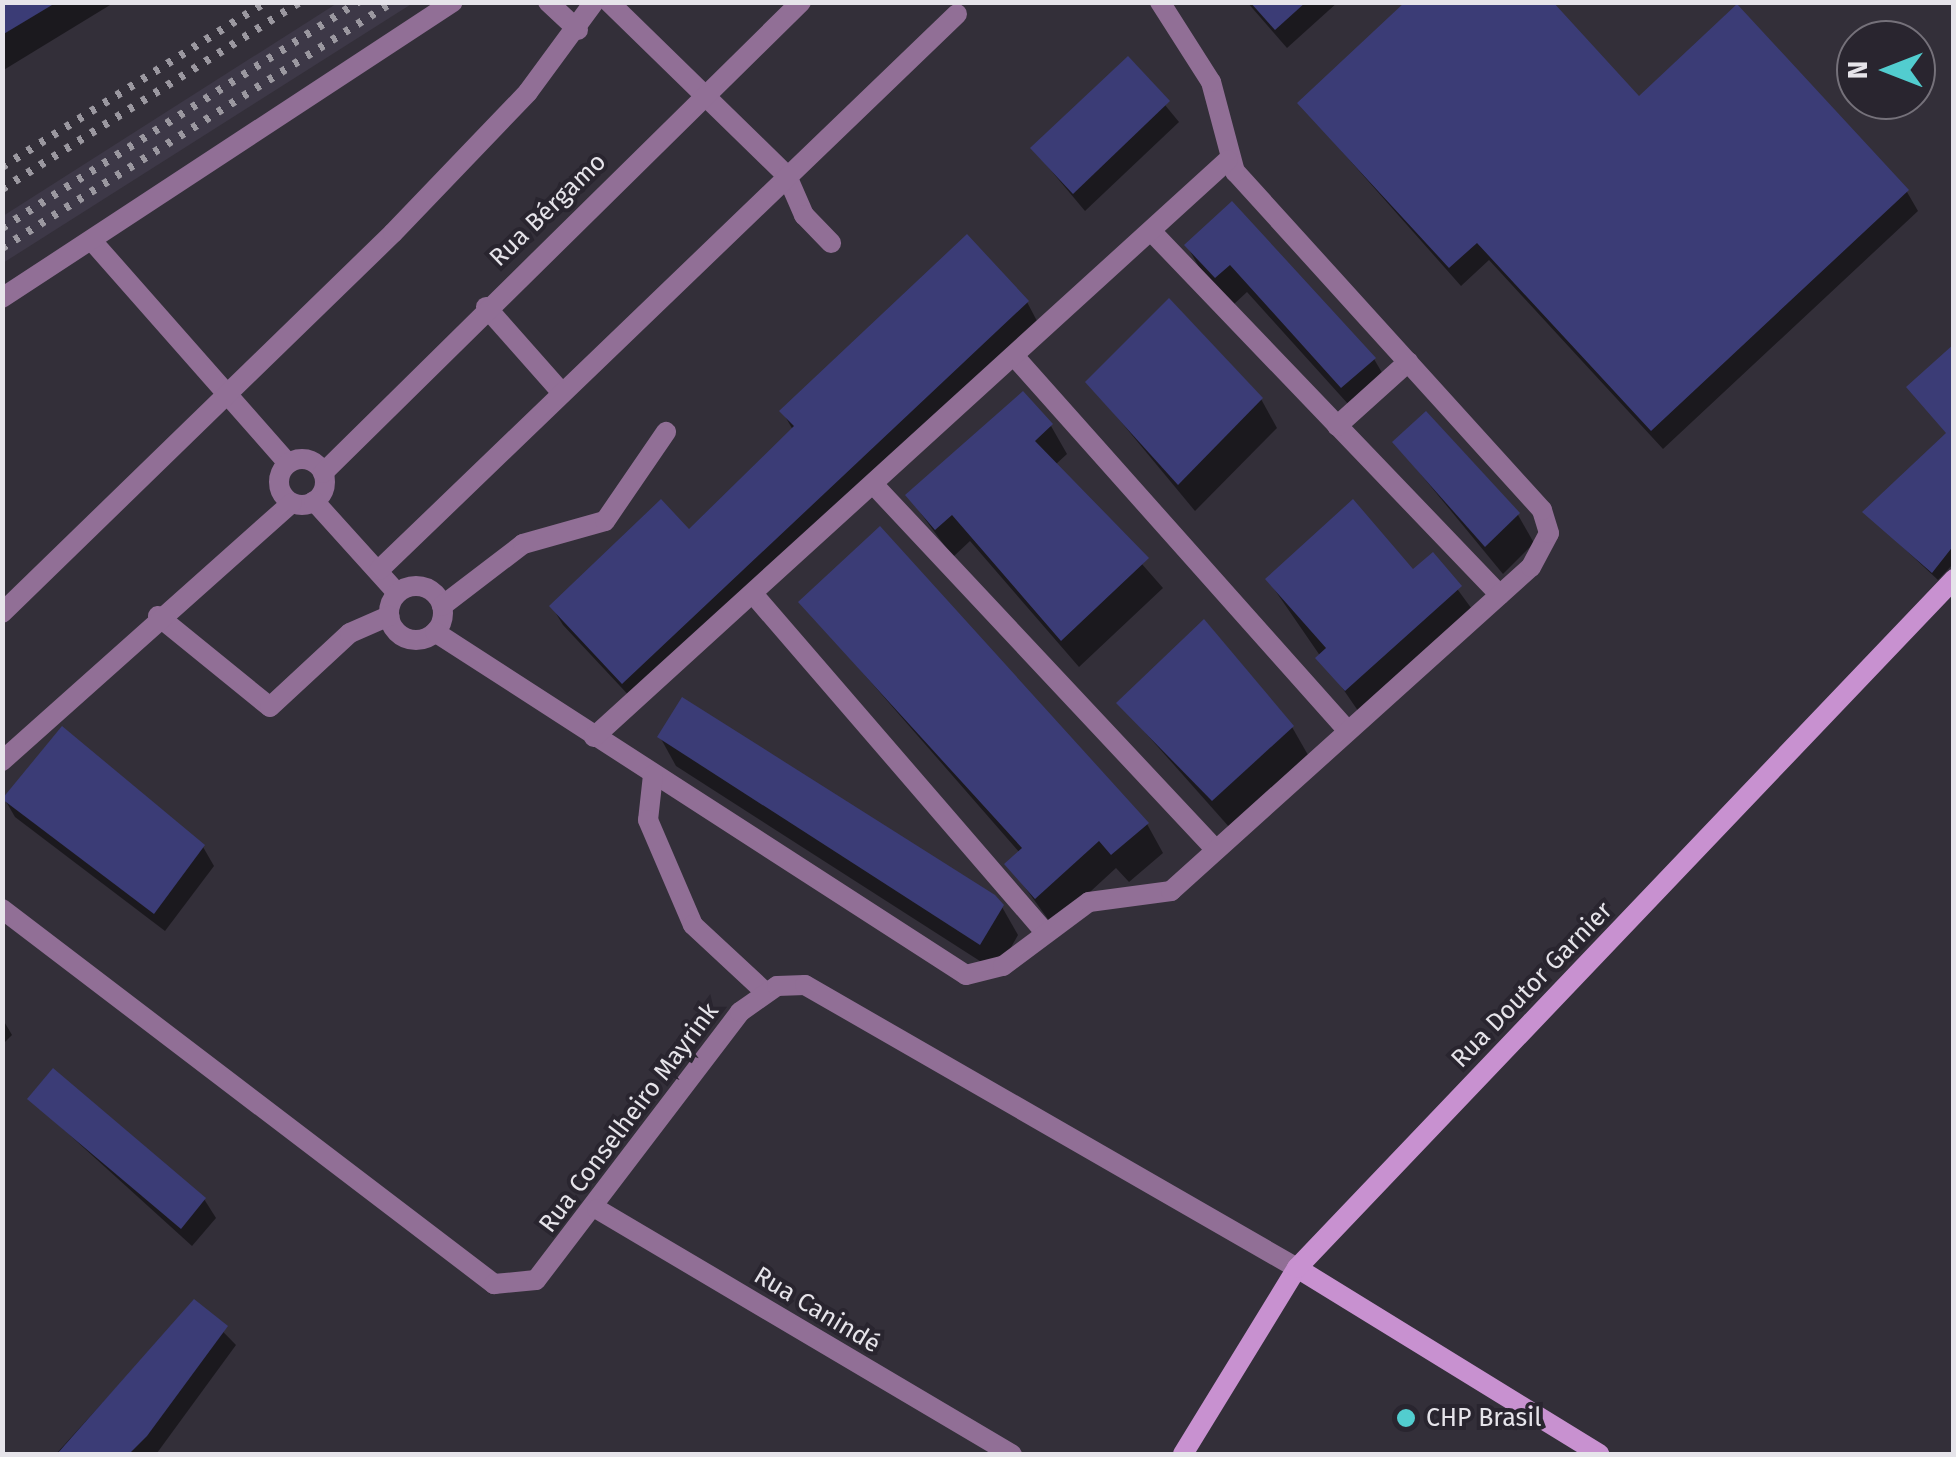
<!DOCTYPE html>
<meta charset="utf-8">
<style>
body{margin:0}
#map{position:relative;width:1956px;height:1457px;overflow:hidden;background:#332f39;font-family:"Fira Sans",sans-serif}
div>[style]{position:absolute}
.built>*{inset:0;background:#3d3847}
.shadow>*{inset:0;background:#0007}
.building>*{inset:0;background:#3b3c76}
.street>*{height:20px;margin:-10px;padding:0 10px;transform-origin:10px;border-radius:10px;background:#916f96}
.street>.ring{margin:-10px;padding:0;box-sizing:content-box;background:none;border:20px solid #916f96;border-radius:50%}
.secondary>*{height:20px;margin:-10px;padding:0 10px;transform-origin:10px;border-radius:10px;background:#c891d0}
.rail>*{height:8px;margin-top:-4px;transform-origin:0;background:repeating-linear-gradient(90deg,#9b98a0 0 5px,transparent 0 15px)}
.dots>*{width:28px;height:28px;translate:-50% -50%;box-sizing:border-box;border:5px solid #29252f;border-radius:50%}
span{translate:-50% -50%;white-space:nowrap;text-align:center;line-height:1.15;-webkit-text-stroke:8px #29252f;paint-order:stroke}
.street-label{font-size:25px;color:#e6e4ea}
.poi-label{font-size:25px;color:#e6e4ea}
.left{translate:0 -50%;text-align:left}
.frame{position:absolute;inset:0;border:5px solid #e6e4ea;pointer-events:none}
.north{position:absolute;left:1836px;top:20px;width:100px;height:100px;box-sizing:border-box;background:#29252f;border:2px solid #75717a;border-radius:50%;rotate:270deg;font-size:28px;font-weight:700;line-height:40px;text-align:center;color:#e6e4ea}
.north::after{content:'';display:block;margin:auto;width:35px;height:45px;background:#52cdcf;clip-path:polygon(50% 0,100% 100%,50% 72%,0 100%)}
</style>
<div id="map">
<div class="built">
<div style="clip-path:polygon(339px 2px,413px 3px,3px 263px,3px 216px)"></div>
</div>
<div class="shadow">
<div style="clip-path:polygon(11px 2px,115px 2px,2px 71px,2px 7px)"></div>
<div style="clip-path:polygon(1247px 2px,1338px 2px,1287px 48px)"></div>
<div style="clip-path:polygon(1127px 59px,1179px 122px,1085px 211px,1033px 149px)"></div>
<div style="clip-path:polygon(1639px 99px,1907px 192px,1918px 211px,1663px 449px,1489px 260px,1461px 286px,1300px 104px)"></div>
<div style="clip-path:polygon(1232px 204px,1374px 359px,1391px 388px,1358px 415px,1247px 292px,1233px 305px,1203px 274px,1187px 246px)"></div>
<div style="clip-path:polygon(1027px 302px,1037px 321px,634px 701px,563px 625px,552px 607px,689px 533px,793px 430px,782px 411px)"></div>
<div style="clip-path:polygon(1954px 348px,1954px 563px,1938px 580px,1865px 512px,1948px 435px)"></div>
<div style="clip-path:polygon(1088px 382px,1261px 399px,1277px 428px,1195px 511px)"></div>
<div style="clip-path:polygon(1051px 426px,1067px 454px,1055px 465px,1163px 588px,1079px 667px,970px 541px,953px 557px,908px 496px)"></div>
<div style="clip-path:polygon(1395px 443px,1518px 515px,1534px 543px,1503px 574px)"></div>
<div style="clip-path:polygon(1433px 556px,1477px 616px,1363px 718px,1268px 580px,1413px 572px)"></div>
<div style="clip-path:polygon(801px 602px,1147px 824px,1163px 853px,1129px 882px,1116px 868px,1053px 926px,1008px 864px,1020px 853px)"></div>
<div style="clip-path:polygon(1119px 703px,1292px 727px,1308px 755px,1230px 828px)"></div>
<div style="clip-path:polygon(660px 737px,1002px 907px,1018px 935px,997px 972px,676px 766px)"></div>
<div style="clip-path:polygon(4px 798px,203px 847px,214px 866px,165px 931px,15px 817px)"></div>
<div style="clip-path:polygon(2px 1018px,12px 1035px,2px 1045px)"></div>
<div style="clip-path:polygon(30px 1099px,204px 1199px,216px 1218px,192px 1246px)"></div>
<div style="clip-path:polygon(194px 1302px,236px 1345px,157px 1453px,56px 1454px)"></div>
</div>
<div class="building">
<div style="clip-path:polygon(2px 2px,57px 2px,2px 35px)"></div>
<div style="clip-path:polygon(1250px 2px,1306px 2px,1275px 30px)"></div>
<div style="clip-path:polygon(1405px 2px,1553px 2px,1639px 96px,1737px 4px,1909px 190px,1651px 431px,1477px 243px,1449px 268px,1297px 103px)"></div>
<div style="clip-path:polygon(1128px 56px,1170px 101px,1073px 194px,1030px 148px)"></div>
<div style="clip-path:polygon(1232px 201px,1376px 358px,1341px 388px,1230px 265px,1215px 278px,1184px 245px)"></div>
<div style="clip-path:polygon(967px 234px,1029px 301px,622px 684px,549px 606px,661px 499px,689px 529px,794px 426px,779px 411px)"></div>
<div style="clip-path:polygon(1169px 298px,1263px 398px,1178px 485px,1085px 382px)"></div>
<div style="clip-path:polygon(1954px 344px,1954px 545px,1932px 573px,1862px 512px,1946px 433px,1906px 387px)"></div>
<div style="clip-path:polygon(1023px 391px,1053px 424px,1035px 441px,1149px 558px,1061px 641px,952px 515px,935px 530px,905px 495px)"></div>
<div style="clip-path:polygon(1426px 411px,1520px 513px,1485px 547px,1392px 442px)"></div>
<div style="clip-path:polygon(1353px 499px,1413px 569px,1433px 552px,1462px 586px,1345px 691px,1315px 658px,1326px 648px,1265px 579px)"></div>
<div style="clip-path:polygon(880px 526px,1149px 823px,1111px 855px,1099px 841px,1035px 899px,1004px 864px,1022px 848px,798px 602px)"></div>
<div style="clip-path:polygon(1204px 619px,1294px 726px,1212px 801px,1116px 703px)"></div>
<div style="clip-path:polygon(682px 697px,995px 895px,1004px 905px,980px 945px,657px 737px)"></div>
<div style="clip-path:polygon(62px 726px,205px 845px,154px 914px,2px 799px)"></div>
<div style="clip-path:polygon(53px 1068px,206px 1198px,181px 1229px,27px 1099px)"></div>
<div style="clip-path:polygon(194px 1299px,228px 1326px,147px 1436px,129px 1454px,57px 1454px)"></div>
</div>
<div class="street">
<div style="left:548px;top:2px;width:41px;rotate:43deg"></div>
<div style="left:609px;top:2px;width:249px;rotate:44.3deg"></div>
<div style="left:787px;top:176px;width:43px;rotate:66.4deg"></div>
<div style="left:804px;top:215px;width:39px;rotate:46deg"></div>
<div style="left:1151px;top:231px;width:504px;rotate:46.21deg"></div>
<div style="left:93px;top:242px;width:295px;rotate:48.6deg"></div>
<div style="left:2px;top:298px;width:539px;rotate:-33.28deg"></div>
<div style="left:486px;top:307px;width:115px;rotate:48.5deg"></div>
<div style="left:1014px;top:356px;width:502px;rotate:48.31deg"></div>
<div style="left:1337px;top:426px;width:96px;rotate:-42deg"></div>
<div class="ring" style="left:279px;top:459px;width:26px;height:26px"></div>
<div style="left:323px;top:473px;width:671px;rotate:-44.58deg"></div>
<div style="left:874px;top:485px;width:500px;rotate:46.86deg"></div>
<div style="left:314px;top:501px;width:124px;rotate:47.9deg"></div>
<div style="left:379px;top:570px;width:802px;rotate:-43.89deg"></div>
<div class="ring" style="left:389px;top:586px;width:34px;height:34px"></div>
<div style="left:754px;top:595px;width:445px;rotate:49.2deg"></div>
<div style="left:442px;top:606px;width:102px;rotate:-37.4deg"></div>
<div style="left:523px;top:544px;width:85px;rotate:-15.7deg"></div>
<div style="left:605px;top:521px;width:108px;rotate:-55.6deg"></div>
<div style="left:2px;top:613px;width:545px;rotate:-44.18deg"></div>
<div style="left:393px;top:233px;width:195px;rotate:-46.2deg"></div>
<div style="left:528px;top:92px;width:112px;rotate:-53.7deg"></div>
<div style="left:158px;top:616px;width:144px;rotate:39.1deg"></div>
<div style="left:270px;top:707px;width:109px;rotate:-42.8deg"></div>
<div style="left:350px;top:633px;width:43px;rotate:-23.6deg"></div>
<div style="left:435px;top:632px;width:632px;rotate:32.86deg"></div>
<div style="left:966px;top:975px;width:38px;rotate:-14deg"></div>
<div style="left:1003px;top:966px;width:107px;rotate:-36.7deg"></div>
<div style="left:1089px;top:902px;width:83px;rotate:-7.6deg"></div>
<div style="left:1171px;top:891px;width:484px;rotate:-42deg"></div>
<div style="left:1531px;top:567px;width:38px;rotate:-62deg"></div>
<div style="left:1549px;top:533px;width:24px;rotate:-107deg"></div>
<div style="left:1542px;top:510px;width:457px;rotate:-132.2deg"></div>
<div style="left:1235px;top:172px;width:93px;rotate:-104.9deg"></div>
<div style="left:1211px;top:82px;width:95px;rotate:-122.5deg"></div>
<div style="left:594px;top:737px;width:857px;rotate:-42.31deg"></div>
<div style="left:2px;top:761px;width:388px;rotate:-41.7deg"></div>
<div style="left:653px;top:775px;width:45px;rotate:96.3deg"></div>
<div style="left:648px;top:820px;width:114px;rotate:66.8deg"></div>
<div style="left:693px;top:925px;width:98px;rotate:42.9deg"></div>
<div style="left:2px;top:909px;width:619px;rotate:37.31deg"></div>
<div style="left:494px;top:1284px;width:42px;rotate:-5.4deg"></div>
<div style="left:536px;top:1280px;width:337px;rotate:-52.7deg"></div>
<div style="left:740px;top:1012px;width:45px;rotate:-35.1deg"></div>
<div style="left:777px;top:986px;width:28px;rotate:-2deg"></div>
<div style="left:805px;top:985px;width:568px;rotate:29.91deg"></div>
<div style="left:597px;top:1209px;width:482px;rotate:30.6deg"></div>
</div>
<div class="secondary">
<div style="left:1297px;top:1268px;width:355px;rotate:31.6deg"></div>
<div style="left:1183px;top:1454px;width:218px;rotate:-58.5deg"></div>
<div style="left:1297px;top:1268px;width:952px;rotate:-46.36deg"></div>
</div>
<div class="rail">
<div style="left:2px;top:167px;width:311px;rotate:-32deg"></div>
<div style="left:2px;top:189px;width:352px;rotate:-32.1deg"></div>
<div style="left:2px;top:228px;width:422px;rotate:-32.4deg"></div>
<div style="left:2px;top:248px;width:462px;rotate:-32.2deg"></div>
</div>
<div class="dots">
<div style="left:1406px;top:1418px;background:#52cdcf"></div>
</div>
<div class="street-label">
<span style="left:548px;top:210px;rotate:-44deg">Rua Bérgamo</span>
<span style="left:1532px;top:985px;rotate:-46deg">Rua Doutor Garnier</span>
<span style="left:629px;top:1118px;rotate:-53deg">Rua Conselheiro Mayrink</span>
<span style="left:817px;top:1310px;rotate:31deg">Rua Canindé</span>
</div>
<div class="poi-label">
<span class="left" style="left:1426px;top:1418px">CHP Brasil</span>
</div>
<div class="frame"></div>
<div class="north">N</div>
</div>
